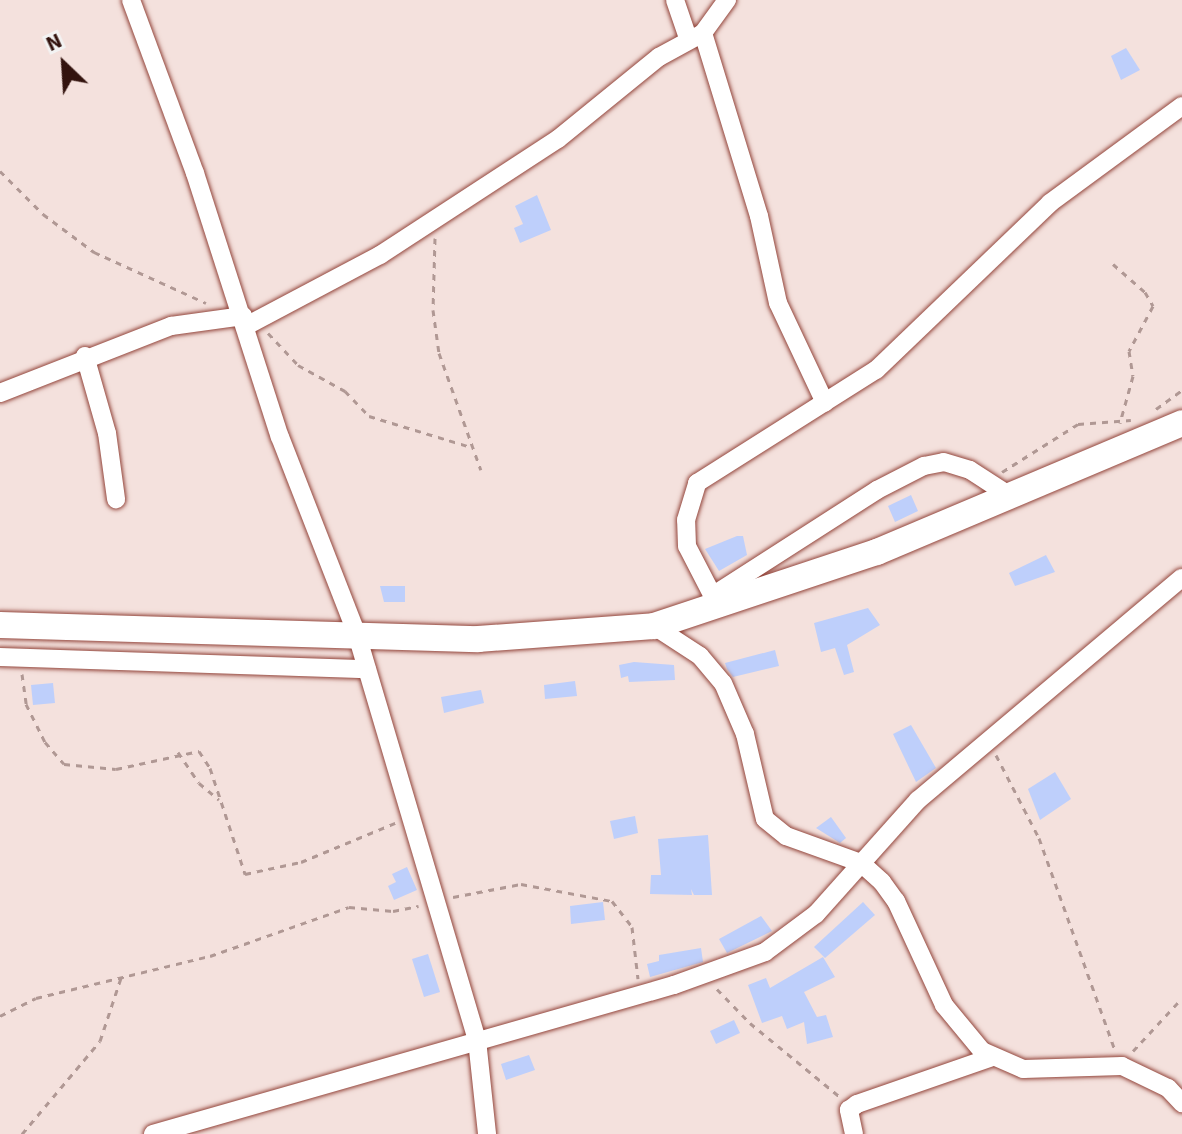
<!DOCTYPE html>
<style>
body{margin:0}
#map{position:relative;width:1182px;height:1134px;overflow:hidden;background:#f4e1dd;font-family:"Source Sans 3",sans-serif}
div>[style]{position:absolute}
.building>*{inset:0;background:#becffb}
.path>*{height:3px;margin-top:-1.5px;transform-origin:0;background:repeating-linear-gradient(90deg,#b09894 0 6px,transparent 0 12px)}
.roads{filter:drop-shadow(0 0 2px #93453b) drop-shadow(0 0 2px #93453b)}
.street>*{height:18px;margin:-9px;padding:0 9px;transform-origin:9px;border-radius:9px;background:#fff}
.secondary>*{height:26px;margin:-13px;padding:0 13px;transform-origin:13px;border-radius:13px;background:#fff}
span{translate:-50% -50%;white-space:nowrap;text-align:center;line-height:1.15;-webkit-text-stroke:6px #f3f3f3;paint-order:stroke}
.north{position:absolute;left:24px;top:24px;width:80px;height:80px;-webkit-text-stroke:6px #f3f3f3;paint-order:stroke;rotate:335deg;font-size:22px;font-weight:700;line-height:32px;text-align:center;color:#33130e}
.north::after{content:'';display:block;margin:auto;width:28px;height:36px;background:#33130e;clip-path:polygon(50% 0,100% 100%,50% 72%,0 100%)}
</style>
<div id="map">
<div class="building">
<div style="clip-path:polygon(1126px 48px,1140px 70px,1121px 80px,1111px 56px)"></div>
<div style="clip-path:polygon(537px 195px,551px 230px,520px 243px,514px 228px,523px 224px,515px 206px)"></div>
<div style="clip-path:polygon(911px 495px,918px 511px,895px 522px,888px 506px)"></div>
<div style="clip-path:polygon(737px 536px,743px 536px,747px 555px,719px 571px,705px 549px)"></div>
<div style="clip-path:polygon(1046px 555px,1055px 572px,1015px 586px,1009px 573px)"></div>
<div style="clip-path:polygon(380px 586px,405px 586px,405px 602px,384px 602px)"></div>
<div style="clip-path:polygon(868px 608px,880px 625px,847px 645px,854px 672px,844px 675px,835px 648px,821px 652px,814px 623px)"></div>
<div style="clip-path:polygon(775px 650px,779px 666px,733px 677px,727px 669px,725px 663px)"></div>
<div style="clip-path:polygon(634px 662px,674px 665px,675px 680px,629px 682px,628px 676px,621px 678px,619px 665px)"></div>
<div style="clip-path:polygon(575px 681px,577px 696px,545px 699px,544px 685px)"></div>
<div style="clip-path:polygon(53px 683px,55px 703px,33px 705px,31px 685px)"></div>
<div style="clip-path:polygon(481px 690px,484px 703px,444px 713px,441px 697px)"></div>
<div style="clip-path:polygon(911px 725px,936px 768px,916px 782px,893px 734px)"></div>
<div style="clip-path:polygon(1055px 772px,1071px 799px,1040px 820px,1028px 789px)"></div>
<div style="clip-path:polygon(635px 816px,638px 833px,614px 839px,610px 821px)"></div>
<div style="clip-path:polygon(831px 817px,846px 838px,840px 843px,816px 828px)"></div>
<div style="clip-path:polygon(708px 835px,712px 895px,694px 895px,691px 889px,692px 895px,650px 894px,651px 875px,661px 875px,658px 839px)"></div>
<div style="clip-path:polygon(407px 867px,417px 890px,394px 900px,388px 886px,396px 882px,392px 874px)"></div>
<div style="clip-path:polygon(603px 902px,605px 920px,571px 924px,570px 906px)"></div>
<div style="clip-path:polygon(863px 902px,875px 915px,825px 958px,814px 947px)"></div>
<div style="clip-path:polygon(761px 916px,772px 931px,727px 953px,719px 939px)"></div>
<div style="clip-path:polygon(701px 948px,703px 962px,650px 977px,647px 964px,659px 961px,659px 955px)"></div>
<div style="clip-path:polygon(428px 954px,440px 992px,424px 997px,412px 959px)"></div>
<div style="clip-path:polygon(823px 957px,835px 977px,804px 992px,817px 1017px,826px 1015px,833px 1037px,807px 1044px,804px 1022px,787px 1029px,782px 1016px,762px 1023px,748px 985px,766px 978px,770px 988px)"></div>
<div style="clip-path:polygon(734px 1020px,740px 1033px,716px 1044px,710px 1031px)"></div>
<div style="clip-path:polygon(529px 1055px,535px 1070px,506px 1080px,501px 1064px)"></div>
</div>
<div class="path">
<div style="left:0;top:171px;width:61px;rotate:45deg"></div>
<div style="left:43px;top:214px;width:64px;rotate:36.7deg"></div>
<div style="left:94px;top:252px;width:123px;rotate:24.5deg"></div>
<div style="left:435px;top:238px;width:72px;rotate:91.6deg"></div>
<div style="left:433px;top:310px;width:43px;rotate:82.1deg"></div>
<div style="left:439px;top:353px;width:124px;rotate:70.3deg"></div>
<div style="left:1113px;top:264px;width:43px;rotate:41.2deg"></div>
<div style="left:1145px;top:292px;width:16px;rotate:60deg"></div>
<div style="left:1153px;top:306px;width:51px;rotate:118.1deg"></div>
<div style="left:1129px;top:351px;width:25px;rotate:81deg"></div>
<div style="left:1133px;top:376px;width:49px;rotate:105.5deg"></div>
<div style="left:268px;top:333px;width:44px;rotate:46.8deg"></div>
<div style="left:298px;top:365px;width:54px;rotate:29deg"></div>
<div style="left:345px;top:391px;width:35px;rotate:46deg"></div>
<div style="left:369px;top:416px;width:107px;rotate:16.9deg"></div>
<div style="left:1156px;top:409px;width:32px;rotate:-36deg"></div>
<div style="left:1002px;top:472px;width:90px;rotate:-32.3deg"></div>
<div style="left:1078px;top:424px;width:53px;rotate:-4.3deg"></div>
<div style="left:22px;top:674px;width:30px;rotate:82deg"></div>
<div style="left:26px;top:704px;width:42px;rotate:63.4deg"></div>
<div style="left:45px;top:742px;width:29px;rotate:49deg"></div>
<div style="left:64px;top:764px;width:52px;rotate:5.5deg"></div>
<div style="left:116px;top:769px;width:85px;rotate:-12.2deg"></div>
<div style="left:199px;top:751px;width:20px;rotate:57deg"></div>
<div style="left:210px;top:768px;width:112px;rotate:71.7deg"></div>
<div style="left:245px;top:874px;width:57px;rotate:-12.1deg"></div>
<div style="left:301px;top:862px;width:102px;rotate:-22.5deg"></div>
<div style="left:178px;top:752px;width:37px;rotate:56deg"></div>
<div style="left:199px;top:783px;width:26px;rotate:40deg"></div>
<div style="left:996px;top:755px;width:93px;rotate:62.6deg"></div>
<div style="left:1039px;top:838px;width:223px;rotate:70.3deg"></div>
<div style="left:453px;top:897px;width:69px;rotate:-10.8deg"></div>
<div style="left:521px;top:884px;width:93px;rotate:10.6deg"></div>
<div style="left:612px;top:901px;width:33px;rotate:52deg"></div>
<div style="left:632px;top:927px;width:52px;rotate:83.4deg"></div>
<div style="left:717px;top:989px;width:47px;rotate:45.9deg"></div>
<div style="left:750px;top:1023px;width:117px;rotate:39.4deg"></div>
<div style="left:0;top:1016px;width:40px;rotate:-26.6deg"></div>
<div style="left:36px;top:998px;width:179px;rotate:-13.6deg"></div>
<div style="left:210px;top:956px;width:147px;rotate:-19.4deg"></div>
<div style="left:349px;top:907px;width:44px;rotate:5.2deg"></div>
<div style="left:393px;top:911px;width:26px;rotate:-11deg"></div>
<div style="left:1133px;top:1051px;width:72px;rotate:-47.2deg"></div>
<div style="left:22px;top:1134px;width:121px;rotate:-50deg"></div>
<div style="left:100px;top:1041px;width:70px;rotate:-71.6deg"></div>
</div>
<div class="roads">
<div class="street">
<div style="left:131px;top:0;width:184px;rotate:69.7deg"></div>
<div style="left:195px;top:173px;width:277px;rotate:72.2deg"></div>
<div style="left:280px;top:437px;width:212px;rotate:68.7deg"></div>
<div style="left:357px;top:635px;width:422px;rotate:73.5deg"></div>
<div style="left:477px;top:1040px;width:95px;rotate:83.9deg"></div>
<div style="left:675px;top:0;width:40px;rotate:71.1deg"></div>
<div style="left:703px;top:33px;width:191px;rotate:73deg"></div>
<div style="left:759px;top:216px;width:89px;rotate:77.7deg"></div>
<div style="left:778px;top:303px;width:110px;rotate:64.8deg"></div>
<div style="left:246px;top:326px;width:152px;rotate:-27.9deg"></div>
<div style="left:380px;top:255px;width:212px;rotate:-33.1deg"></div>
<div style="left:558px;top:139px;width:130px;rotate:-39.1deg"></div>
<div style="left:659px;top:57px;width:50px;rotate:-28.6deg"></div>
<div style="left:703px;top:33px;width:41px;rotate:-54deg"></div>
<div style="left:85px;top:356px;width:80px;rotate:74.1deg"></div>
<div style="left:107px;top:433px;width:67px;rotate:82.2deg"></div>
<div style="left:0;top:393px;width:184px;rotate:-21.4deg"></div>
<div style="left:171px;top:326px;width:73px;rotate:-7.9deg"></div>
<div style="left:712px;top:596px;width:196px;rotate:-32.7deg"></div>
<div style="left:877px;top:490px;width:53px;rotate:-27.1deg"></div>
<div style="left:924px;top:466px;width:20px;rotate:-11deg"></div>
<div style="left:944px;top:462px;width:27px;rotate:17deg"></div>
<div style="left:970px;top:470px;width:48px;rotate:33deg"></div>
<div style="left:719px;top:608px;width:70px;rotate:-117.3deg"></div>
<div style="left:687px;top:546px;width:26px;rotate:-92deg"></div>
<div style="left:686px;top:520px;width:39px;rotate:-73deg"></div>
<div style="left:697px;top:483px;width:212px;rotate:-32.3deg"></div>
<div style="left:876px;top:370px;width:241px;rotate:-43.8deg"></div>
<div style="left:1050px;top:203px;width:164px;rotate:-36.3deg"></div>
<div style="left:654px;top:626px;width:55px;rotate:33.1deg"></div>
<div style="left:700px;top:656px;width:35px;rotate:50deg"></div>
<div style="left:723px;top:683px;width:56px;rotate:66.7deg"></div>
<div style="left:745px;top:734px;width:87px;rotate:76.8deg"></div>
<div style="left:765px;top:819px;width:27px;rotate:39deg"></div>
<div style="left:786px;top:836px;width:80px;rotate:19.8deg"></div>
<div style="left:861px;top:863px;width:28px;rotate:42deg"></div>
<div style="left:882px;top:882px;width:24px;rotate:54deg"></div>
<div style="left:896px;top:901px;width:115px;rotate:65.2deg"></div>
<div style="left:944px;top:1005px;width:60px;rotate:50.4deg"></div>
<div style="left:982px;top:1051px;width:45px;rotate:23.7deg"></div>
<div style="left:1023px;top:1069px;width:99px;rotate:-1.7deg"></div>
<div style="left:1122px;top:1066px;width:51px;rotate:25.6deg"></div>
<div style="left:1168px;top:1088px;width:21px;rotate:47deg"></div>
<div style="left:0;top:657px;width:367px;rotate:1.9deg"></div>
<div style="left:153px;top:1134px;width:542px;rotate:-15.96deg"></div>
<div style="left:674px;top:985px;width:97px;rotate:-19.9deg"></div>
<div style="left:765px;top:952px;width:64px;rotate:-36.7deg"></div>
<div style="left:816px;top:914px;width:153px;rotate:-48.2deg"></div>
<div style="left:918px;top:800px;width:345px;rotate:-40.1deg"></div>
<div style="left:854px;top:1134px;width:25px;rotate:-102deg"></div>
<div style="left:849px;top:1110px;width:10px;rotate:-37deg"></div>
<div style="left:857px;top:1104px;width:141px;rotate:-19.1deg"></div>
</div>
<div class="secondary">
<div style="left:0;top:625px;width:478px;rotate:1.7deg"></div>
<div style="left:478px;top:639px;width:176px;rotate:-4.2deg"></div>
<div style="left:654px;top:626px;width:235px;rotate:-18.4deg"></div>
<div style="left:877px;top:552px;width:331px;rotate:-22.9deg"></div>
</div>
</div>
<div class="north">N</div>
</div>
